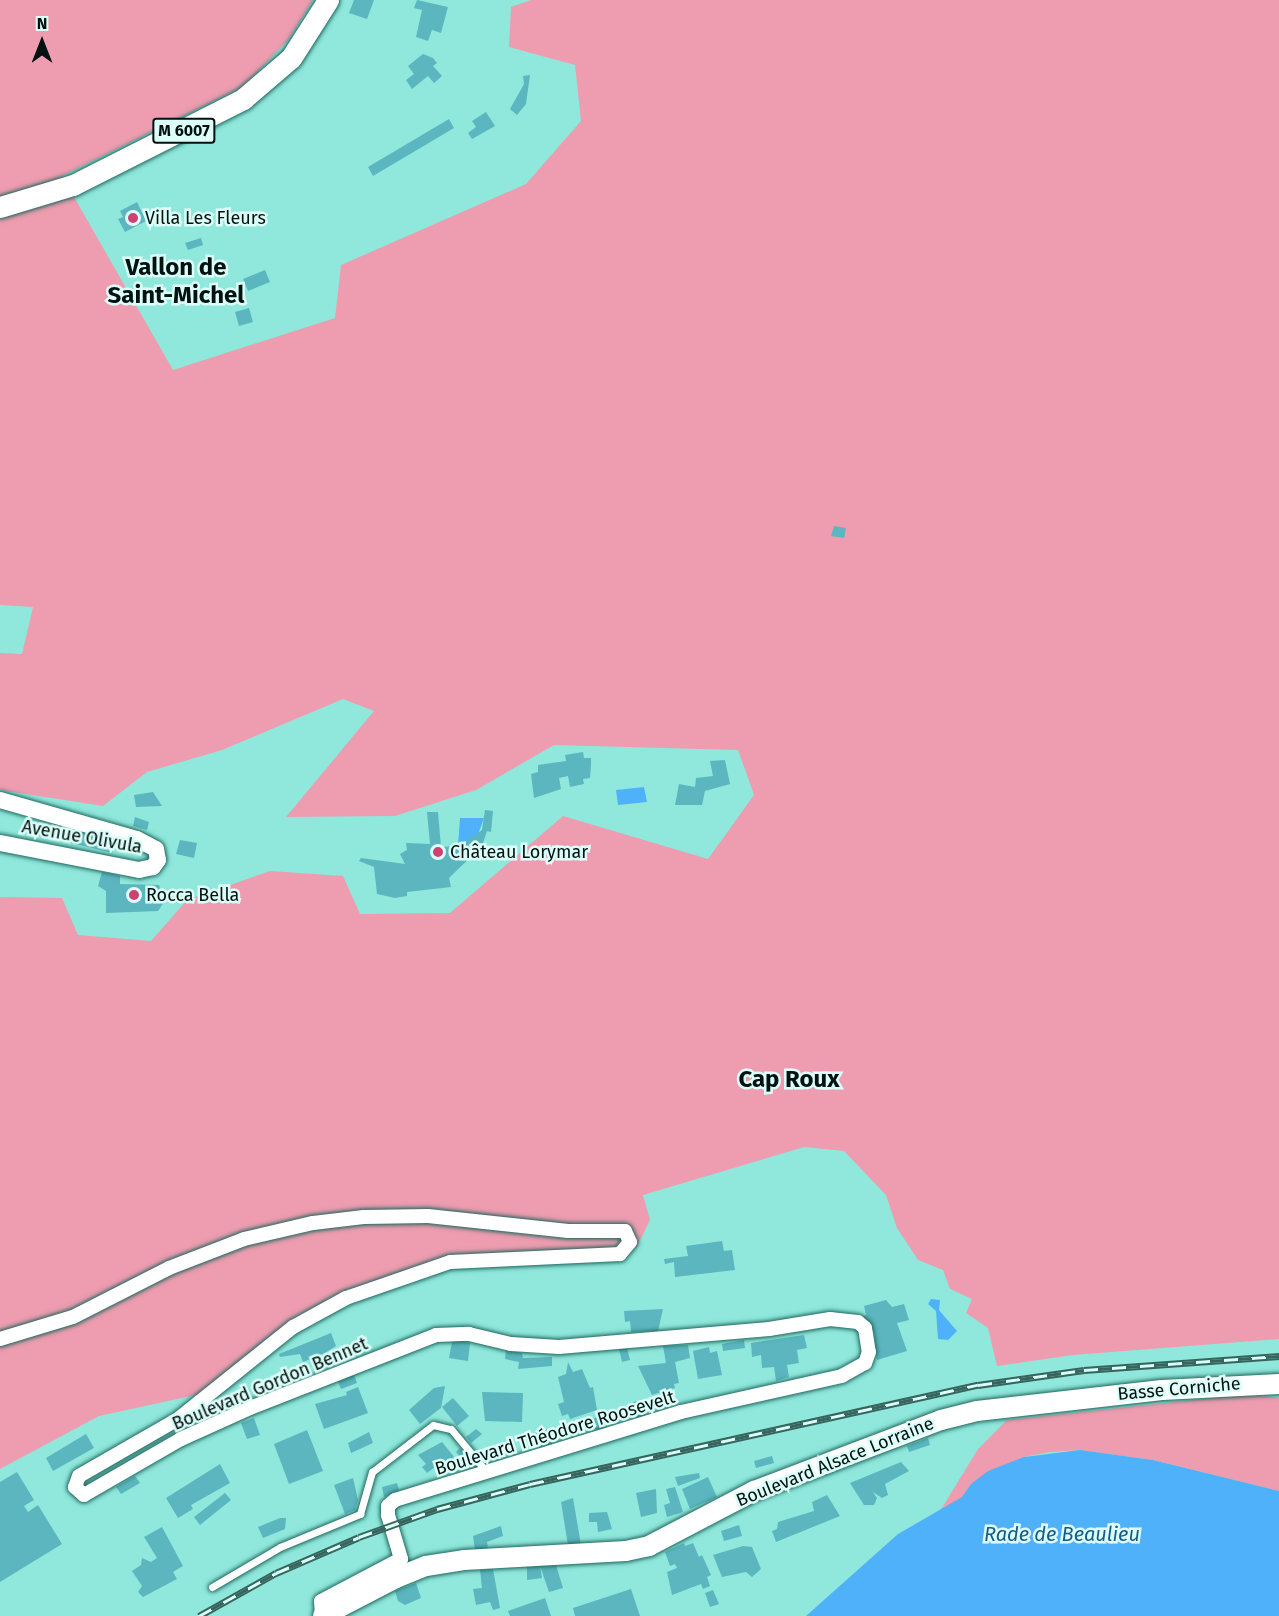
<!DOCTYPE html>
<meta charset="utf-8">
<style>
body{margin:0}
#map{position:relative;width:1279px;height:1616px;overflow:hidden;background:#8fe8db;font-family:"Fira Sans",sans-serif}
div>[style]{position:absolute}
.green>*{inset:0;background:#ed9daf}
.water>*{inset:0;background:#50b1fb}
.building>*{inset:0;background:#5bb6bf}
.roads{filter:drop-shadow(0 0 2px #1f665e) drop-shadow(0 0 2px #1f665e)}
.service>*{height:7px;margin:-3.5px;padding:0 3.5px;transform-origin:3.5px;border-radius:3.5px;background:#fff}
.minor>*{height:14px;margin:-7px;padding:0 7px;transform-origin:7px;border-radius:7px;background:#fff}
.tertiary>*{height:16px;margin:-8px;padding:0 8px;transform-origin:8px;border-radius:8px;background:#fff}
.secondary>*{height:20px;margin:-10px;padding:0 10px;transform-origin:10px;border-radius:10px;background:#fff}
.primary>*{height:21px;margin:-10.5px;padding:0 10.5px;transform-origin:10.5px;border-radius:10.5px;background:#fff}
.rail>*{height:7px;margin-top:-3.5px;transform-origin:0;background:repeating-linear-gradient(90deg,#ddfef8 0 14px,#37645d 0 28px);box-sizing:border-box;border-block:2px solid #37645d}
.dots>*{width:16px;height:16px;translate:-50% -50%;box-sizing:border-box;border:3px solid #ddfef8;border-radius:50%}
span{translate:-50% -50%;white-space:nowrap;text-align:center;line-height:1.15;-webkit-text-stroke:5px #ddfef8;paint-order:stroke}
.shield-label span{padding:2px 4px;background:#ddfef8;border:2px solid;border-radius:4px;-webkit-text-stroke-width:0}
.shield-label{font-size:16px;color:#00120f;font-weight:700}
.poi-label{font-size:18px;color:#00120f}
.left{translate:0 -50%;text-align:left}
.street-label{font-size:18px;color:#00120f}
.water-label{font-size:20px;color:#155b8b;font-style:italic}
.district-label{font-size:24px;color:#00120f;font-weight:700}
.north{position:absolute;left:12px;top:12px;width:60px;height:60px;-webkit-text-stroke:4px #ddfef8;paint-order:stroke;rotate:0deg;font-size:16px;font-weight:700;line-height:24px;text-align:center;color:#00120f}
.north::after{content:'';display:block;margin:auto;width:21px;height:27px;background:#00120f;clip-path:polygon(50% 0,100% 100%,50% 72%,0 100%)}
</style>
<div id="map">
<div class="green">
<div style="clip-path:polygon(0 0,313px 0,288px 40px,244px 86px,62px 176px,173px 370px,335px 318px,341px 265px,526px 184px,581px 121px,575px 65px,509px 47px,511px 7px,531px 0,1279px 0,1279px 1339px,1073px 1355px,997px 1366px,988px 1328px,966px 1313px,972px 1299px,950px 1289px,943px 1270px,918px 1260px,897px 1228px,886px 1195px,844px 1151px,804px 1147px,643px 1195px,650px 1220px,637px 1247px,617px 1257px,446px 1268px,348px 1303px,287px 1338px,228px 1388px,99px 1416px,0 1469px,0 897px,62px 898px,78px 935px,151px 941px,187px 900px,270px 871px,343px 876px,360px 914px,450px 913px,563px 816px,708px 859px,754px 795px,738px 750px,554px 745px,476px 790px,395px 816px,286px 817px,374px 711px,343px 699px,222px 750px,147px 772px,103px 806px,0 790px,0 653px,22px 654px,33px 607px,0 605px)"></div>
<div style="clip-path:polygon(1250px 1394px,1279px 1398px,1279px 1491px,1153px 1460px,1080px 1450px,1050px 1452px,1024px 1457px,971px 1484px,963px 1497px,940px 1511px,978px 1449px,1007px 1420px)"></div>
</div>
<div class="water">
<div style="clip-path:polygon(644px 787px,647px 802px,618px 805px,616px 790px)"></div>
<div style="clip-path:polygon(460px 818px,484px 818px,477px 837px,458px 846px)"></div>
<div style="clip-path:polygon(931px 1299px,940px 1300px,939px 1310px,957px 1331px,948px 1340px,938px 1339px,936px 1311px,928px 1304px)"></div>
<div style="clip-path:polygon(1080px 1450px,1153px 1460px,1279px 1491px,1279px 1616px,806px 1616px,898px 1534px,962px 1497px,971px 1484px,988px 1471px,1024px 1457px)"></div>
</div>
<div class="building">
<div style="clip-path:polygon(354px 0,374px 0,367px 19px,349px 13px)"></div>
<div style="clip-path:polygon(417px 0,448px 7px,441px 33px,432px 30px,428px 41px,416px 37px,422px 10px,414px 8px)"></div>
<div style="clip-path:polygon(423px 54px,433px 58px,437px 63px,433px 66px,442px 76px,434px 83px,428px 76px,412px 89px,406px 80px,414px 74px,408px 66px)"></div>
<div style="clip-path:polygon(530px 75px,526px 104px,517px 115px,510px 109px,524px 84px,523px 76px)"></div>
<div style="clip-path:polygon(486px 112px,495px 126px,472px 139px,468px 133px,476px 127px,472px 121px)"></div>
<div style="clip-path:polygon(449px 119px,454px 128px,373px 176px,368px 167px)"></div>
<div style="clip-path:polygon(137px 202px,146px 221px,125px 232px,118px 219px,123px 217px,120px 211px)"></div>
<div style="clip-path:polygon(201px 238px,203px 245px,188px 250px,185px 243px)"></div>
<div style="clip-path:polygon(265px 270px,270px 282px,248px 291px,243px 279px)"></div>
<div style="clip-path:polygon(249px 308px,253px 322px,239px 326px,235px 312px)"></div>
<div style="clip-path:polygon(834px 526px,846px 528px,844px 538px,831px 536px)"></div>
<div style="clip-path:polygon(583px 752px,584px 758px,591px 758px,591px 765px,590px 778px,583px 779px,584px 784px,570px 787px,568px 776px,559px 778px,561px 789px,534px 798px,531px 774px,538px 772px,538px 765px,566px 761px,565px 755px)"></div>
<div style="clip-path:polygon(725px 760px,730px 784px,705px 791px,702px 805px,675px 805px,679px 784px,695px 787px,696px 778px,713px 776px,710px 761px)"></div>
<div style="clip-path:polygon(153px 792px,162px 806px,136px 807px,134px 795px)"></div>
<div style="clip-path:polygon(485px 810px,493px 811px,491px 832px,487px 831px,482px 846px,449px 878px,451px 887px,407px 892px,407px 896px,395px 898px,377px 894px,374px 867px,359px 861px,361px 858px,405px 864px,400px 854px,407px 850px,406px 843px,430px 844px,427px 812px,438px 812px,441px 847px,459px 846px,482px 830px)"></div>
<div style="clip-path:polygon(135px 817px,149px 822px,147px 830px,133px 826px)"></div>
<div style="clip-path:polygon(54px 823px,116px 839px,112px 853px,51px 838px)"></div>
<div style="clip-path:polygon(33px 827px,49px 831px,47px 838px,32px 834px)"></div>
<div style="clip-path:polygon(180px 840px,197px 843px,194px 858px,176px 854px)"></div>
<div style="clip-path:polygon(102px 872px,120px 876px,120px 884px,159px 885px,164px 902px,158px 911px,106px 913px,106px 891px,98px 886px)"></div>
<div style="clip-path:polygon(722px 1241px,724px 1251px,732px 1250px,735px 1270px,675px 1277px,674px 1262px,665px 1264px,664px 1259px,688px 1256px,686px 1246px)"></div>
<div style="clip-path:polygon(886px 1300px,892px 1307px,904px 1304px,909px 1320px,897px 1323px,907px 1351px,877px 1360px,874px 1332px,862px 1317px,866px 1315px,864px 1306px)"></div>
<div style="clip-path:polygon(663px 1309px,658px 1331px,631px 1332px,630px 1321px,625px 1322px,624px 1311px)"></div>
<div style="clip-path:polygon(331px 1333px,336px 1346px,325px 1353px,303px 1362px,300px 1354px,280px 1357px,279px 1354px)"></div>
<div style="clip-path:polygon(804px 1335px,807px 1348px,797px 1350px,799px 1363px,787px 1365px,789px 1377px,776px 1381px,774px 1367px,762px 1368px,761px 1355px,752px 1357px,751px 1343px)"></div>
<div style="clip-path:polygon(458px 1340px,470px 1343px,468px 1361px,449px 1358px,452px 1342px)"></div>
<div style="clip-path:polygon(744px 1340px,745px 1348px,723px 1351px,722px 1344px)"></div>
<div style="clip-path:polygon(688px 1345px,690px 1358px,675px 1362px,679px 1383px,674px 1384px,675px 1388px,652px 1395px,638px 1366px,666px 1363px,663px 1346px)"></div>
<div style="clip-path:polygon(709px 1347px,710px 1353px,717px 1351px,722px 1375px,698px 1379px,693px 1351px)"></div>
<div style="clip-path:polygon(627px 1348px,630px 1360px,622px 1362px,619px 1349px)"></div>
<div style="clip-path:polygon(506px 1350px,522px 1353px,523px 1358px,552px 1357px,552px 1366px,518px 1369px,519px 1362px,505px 1359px)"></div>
<div style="clip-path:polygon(568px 1362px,573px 1372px,582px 1369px,590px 1388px,593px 1387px,597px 1410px,570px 1419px,568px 1414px,562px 1416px,558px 1404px,564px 1402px,558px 1377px,566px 1374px)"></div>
<div style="clip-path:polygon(354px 1375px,357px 1383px,341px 1389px,338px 1382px)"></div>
<div style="clip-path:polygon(445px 1386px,441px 1408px,420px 1424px,409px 1410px,434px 1388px)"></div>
<div style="clip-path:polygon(358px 1387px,368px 1413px,324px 1429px,315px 1404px,347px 1395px,346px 1392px)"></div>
<div style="clip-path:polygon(482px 1392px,523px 1393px,522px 1422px,485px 1421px)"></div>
<div style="clip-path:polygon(453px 1398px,469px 1416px,457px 1426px,442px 1407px)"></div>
<div style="clip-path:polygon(642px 1401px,646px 1417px,637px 1420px,633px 1402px)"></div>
<div style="clip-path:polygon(603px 1415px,608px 1429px,598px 1433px,589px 1420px)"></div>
<div style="clip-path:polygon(254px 1418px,260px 1435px,247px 1439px,241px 1423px)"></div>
<div style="clip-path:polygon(476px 1429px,482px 1434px,471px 1443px,466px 1437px)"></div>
<div style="clip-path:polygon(547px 1429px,553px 1448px,540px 1452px,536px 1433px)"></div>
<div style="clip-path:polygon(307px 1430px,323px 1471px,289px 1484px,274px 1444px)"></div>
<div style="clip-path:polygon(369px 1432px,373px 1443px,351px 1453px,348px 1443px)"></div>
<div style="clip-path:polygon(86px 1434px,94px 1448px,53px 1471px,46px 1458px)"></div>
<div style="clip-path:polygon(928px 1438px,930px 1445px,909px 1452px,907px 1446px)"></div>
<div style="clip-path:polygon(442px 1442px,455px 1458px,439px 1471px,435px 1467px,427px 1473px,422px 1467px,426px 1464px,418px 1455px)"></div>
<div style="clip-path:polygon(460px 1448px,471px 1462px,472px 1471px,456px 1452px)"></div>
<div style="clip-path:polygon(772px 1456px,774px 1463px,756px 1468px,754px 1461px)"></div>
<div style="clip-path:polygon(901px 1462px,909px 1471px,885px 1484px,888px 1495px,882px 1498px,873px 1492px,877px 1498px,874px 1505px,864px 1505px,850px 1483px)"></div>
<div style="clip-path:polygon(220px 1464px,230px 1483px,191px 1505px,193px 1509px,178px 1518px,166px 1498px)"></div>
<div style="clip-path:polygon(17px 1472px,34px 1500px,24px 1506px,28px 1512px,38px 1505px,62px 1544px,0 1582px,0 1482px)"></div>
<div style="clip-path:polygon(699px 1473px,700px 1478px,678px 1486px,675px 1477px)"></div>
<div style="clip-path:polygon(135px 1476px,140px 1483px,121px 1494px,116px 1487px)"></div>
<div style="clip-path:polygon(708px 1477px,717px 1497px,690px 1509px,682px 1489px)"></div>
<div style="clip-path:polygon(353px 1478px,358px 1500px,355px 1510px,345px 1514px,334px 1485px)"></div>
<div style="clip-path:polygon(397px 1483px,399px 1490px,384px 1497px,382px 1487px)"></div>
<div style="clip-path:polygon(675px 1487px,683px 1512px,667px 1517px,664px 1505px,670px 1503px,666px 1489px)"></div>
<div style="clip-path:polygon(656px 1489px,657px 1513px,641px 1517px,636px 1493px)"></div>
<div style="clip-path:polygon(225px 1493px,231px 1500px,200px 1525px,194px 1517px)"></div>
<div style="clip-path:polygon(827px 1495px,840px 1516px,776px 1542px,772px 1531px,777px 1529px,778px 1522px,814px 1511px,812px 1502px)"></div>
<div style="clip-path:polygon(573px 1498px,581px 1545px,568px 1545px,561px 1502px)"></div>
<div style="clip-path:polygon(607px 1512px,612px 1529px,598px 1532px,597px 1522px,589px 1522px,589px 1513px)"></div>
<div style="clip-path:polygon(280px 1518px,286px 1518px,285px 1529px,263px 1538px,258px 1527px)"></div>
<div style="clip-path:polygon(739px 1525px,742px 1536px,724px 1541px,721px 1531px)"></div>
<div style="clip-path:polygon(501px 1526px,503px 1536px,487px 1542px,488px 1549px,475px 1550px,473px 1536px)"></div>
<div style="clip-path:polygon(162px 1527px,183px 1566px,173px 1572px,177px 1579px,143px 1597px,138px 1592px,142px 1586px,132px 1571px,141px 1565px,142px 1558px,151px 1562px,157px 1558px,144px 1537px)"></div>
<div style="clip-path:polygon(684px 1543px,685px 1546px,693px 1543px,699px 1557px,702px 1555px,711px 1575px,707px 1577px,710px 1586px,703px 1589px,701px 1584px,672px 1595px,667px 1572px,677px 1568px,675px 1564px,670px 1566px,665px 1552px)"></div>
<div style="clip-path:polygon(743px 1546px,752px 1547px,761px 1569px,752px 1577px,746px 1572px,722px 1577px,713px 1555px)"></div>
<div style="clip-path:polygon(556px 1565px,563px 1588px,549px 1592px,540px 1566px,542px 1578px,527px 1580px,527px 1567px)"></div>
<div style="clip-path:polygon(493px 1569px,500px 1608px,493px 1610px,490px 1602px,476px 1605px,473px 1589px,482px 1588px,480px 1570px)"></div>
<div style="clip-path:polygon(416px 1583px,421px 1598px,405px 1605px,398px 1601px,395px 1591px)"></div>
<div style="clip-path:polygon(631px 1589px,640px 1616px,575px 1616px,573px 1608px)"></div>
<div style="clip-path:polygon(713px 1590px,719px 1604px,710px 1607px,705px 1593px)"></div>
<div style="clip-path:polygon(545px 1598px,551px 1616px,510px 1616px,508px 1611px)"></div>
</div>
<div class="roads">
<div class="service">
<div style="left:212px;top:1587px;width:79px;rotate:-30.5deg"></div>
<div style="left:280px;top:1547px;width:87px;rotate:-22.4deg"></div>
<div style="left:360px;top:1514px;width:44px;rotate:-74.1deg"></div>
<div style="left:372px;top:1472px;width:77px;rotate:-37.6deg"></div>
<div style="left:433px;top:1425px;width:18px;rotate:13deg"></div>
<div style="left:451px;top:1429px;width:55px;rotate:50.2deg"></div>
</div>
<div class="minor">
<div style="left:0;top:1339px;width:76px;rotate:-16.8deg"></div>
<div style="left:73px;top:1317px;width:108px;rotate:-27deg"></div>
<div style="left:169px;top:1268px;width:80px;rotate:-21.1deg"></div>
<div style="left:244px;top:1239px;width:71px;rotate:-13.1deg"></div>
<div style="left:313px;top:1223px;width:51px;rotate:-6.7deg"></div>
<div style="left:364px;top:1217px;width:64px;rotate:-0.9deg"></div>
<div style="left:428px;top:1216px;width:141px;rotate:6.1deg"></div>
<div style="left:568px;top:1231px;width:57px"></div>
<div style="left:625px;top:1231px;width:12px;rotate:66deg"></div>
<div style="left:630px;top:1242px;width:16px;rotate:130deg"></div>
<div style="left:620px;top:1254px;width:170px;rotate:177.3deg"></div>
<div style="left:450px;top:1262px;width:110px;rotate:160.9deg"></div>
<div style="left:346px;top:1298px;width:60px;rotate:151.3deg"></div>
<div style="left:293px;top:1327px;width:147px;rotate:141.3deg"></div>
<div style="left:178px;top:1419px;width:114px;rotate:150.1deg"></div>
<div style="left:79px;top:1476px;width:12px;rotate:110deg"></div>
<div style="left:75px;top:1487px;width:12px;rotate:42deg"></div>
<div style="left:84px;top:1495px;width:112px;rotate:-30deg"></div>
<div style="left:181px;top:1439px;width:76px;rotate:-24.2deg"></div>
<div style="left:250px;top:1408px;width:200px;rotate:-21.4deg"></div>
<div style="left:436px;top:1335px;width:33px;rotate:-2deg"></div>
<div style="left:469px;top:1334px;width:43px;rotate:13.4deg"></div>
<div style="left:511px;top:1344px;width:48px;rotate:3.6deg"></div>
<div style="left:559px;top:1347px;width:211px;rotate:-4.9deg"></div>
<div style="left:769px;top:1329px;width:62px;rotate:-9.3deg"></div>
<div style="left:830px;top:1319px;width:28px;rotate:6deg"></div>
<div style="left:858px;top:1322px;width:9px;rotate:41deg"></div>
<div style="left:865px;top:1328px;width:24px;rotate:81deg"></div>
<div style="left:869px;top:1352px;width:12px;rotate:110deg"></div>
<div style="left:865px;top:1363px;width:26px;rotate:151deg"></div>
<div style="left:842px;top:1376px;width:165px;rotate:167.4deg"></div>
<div style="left:681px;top:1412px;width:299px;rotate:162.9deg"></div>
<div style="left:395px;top:1500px;width:9px;rotate:139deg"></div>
<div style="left:388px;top:1506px;width:9px;rotate:90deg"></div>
<div style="left:388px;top:1515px;width:46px;rotate:73.5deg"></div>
<div style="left:401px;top:1559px;width:90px;rotate:152.3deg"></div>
<div style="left:321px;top:1601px;width:15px;rotate:86deg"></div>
</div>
<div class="tertiary">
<div style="left:0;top:800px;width:142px;rotate:15.9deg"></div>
<div style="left:137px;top:839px;width:21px;rotate:28deg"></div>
<div style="left:156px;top:849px;width:11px;rotate:80deg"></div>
<div style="left:158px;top:860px;width:9px;rotate:126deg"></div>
<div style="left:153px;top:867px;width:14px;rotate:168deg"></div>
<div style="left:139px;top:870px;width:142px;rotate:-169deg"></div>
</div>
<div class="secondary">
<div style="left:323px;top:1616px;width:82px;rotate:-27.5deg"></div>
<div style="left:396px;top:1578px;width:32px;rotate:-22deg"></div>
<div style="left:426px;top:1566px;width:38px;rotate:-9deg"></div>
<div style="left:464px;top:1560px;width:162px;rotate:-3.2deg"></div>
<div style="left:626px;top:1551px;width:24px;rotate:-12deg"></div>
<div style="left:649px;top:1546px;width:119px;rotate:-27.6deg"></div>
<div style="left:754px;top:1491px;width:200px;rotate:-20.8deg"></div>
<div style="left:941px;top:1420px;width:37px;rotate:-14deg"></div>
<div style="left:977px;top:1411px;width:186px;rotate:-6.5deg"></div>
<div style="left:1162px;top:1390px;width:117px;rotate:-2.9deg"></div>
</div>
<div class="primary">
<div style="left:0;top:207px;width:76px;rotate:-16.8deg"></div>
<div style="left:73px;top:185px;width:191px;rotate:-26.8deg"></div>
<div style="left:243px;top:99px;width:63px;rotate:-40.5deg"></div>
<div style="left:291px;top:58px;width:69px;rotate:-57.5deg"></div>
</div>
</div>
<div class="rail">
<div style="left:199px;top:1616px;width:88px;rotate:-29.2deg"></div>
<div style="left:276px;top:1573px;width:90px;rotate:-23.4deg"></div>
<div style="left:359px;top:1537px;width:83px;rotate:-19.7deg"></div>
<div style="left:437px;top:1509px;width:96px;rotate:-15deg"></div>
<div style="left:530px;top:1484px;width:459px;rotate:-12.5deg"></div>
<div style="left:978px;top:1385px;width:107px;rotate:-8.1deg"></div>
<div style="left:1084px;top:1370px;width:196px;rotate:-4.1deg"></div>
</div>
<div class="dots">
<div style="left:133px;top:218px;background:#ce4170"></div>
<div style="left:438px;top:852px;background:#ce4170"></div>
<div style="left:134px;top:895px;background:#ce4170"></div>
</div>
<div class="shield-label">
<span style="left:184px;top:131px">M 6007</span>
</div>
<div class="poi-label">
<span class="left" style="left:145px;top:218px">Villa Les Fleurs</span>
<span class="left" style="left:450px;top:852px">Château Lorymar</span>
<span class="left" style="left:146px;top:895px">Rocca Bella</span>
</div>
<div class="street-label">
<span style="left:82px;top:837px;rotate:10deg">Avenue Olivula</span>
<span style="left:270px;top:1384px;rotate:-23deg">Boulevard Gordon Bennet</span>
<span style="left:1179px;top:1389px;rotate:-5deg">Basse Corniche</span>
<span style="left:555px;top:1433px;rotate:-17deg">Boulevard Théodore Roosevelt</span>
<span style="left:835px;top:1462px;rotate:-22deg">Boulevard Alsace Lorraine</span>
</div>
<div class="water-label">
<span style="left:1062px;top:1534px">Rade de Beaulieu</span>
</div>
<div class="district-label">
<span style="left:176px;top:282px">Vallon de<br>Saint-Michel</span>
<span style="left:789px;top:1080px">Cap Roux</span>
</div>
<div class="north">N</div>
</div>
